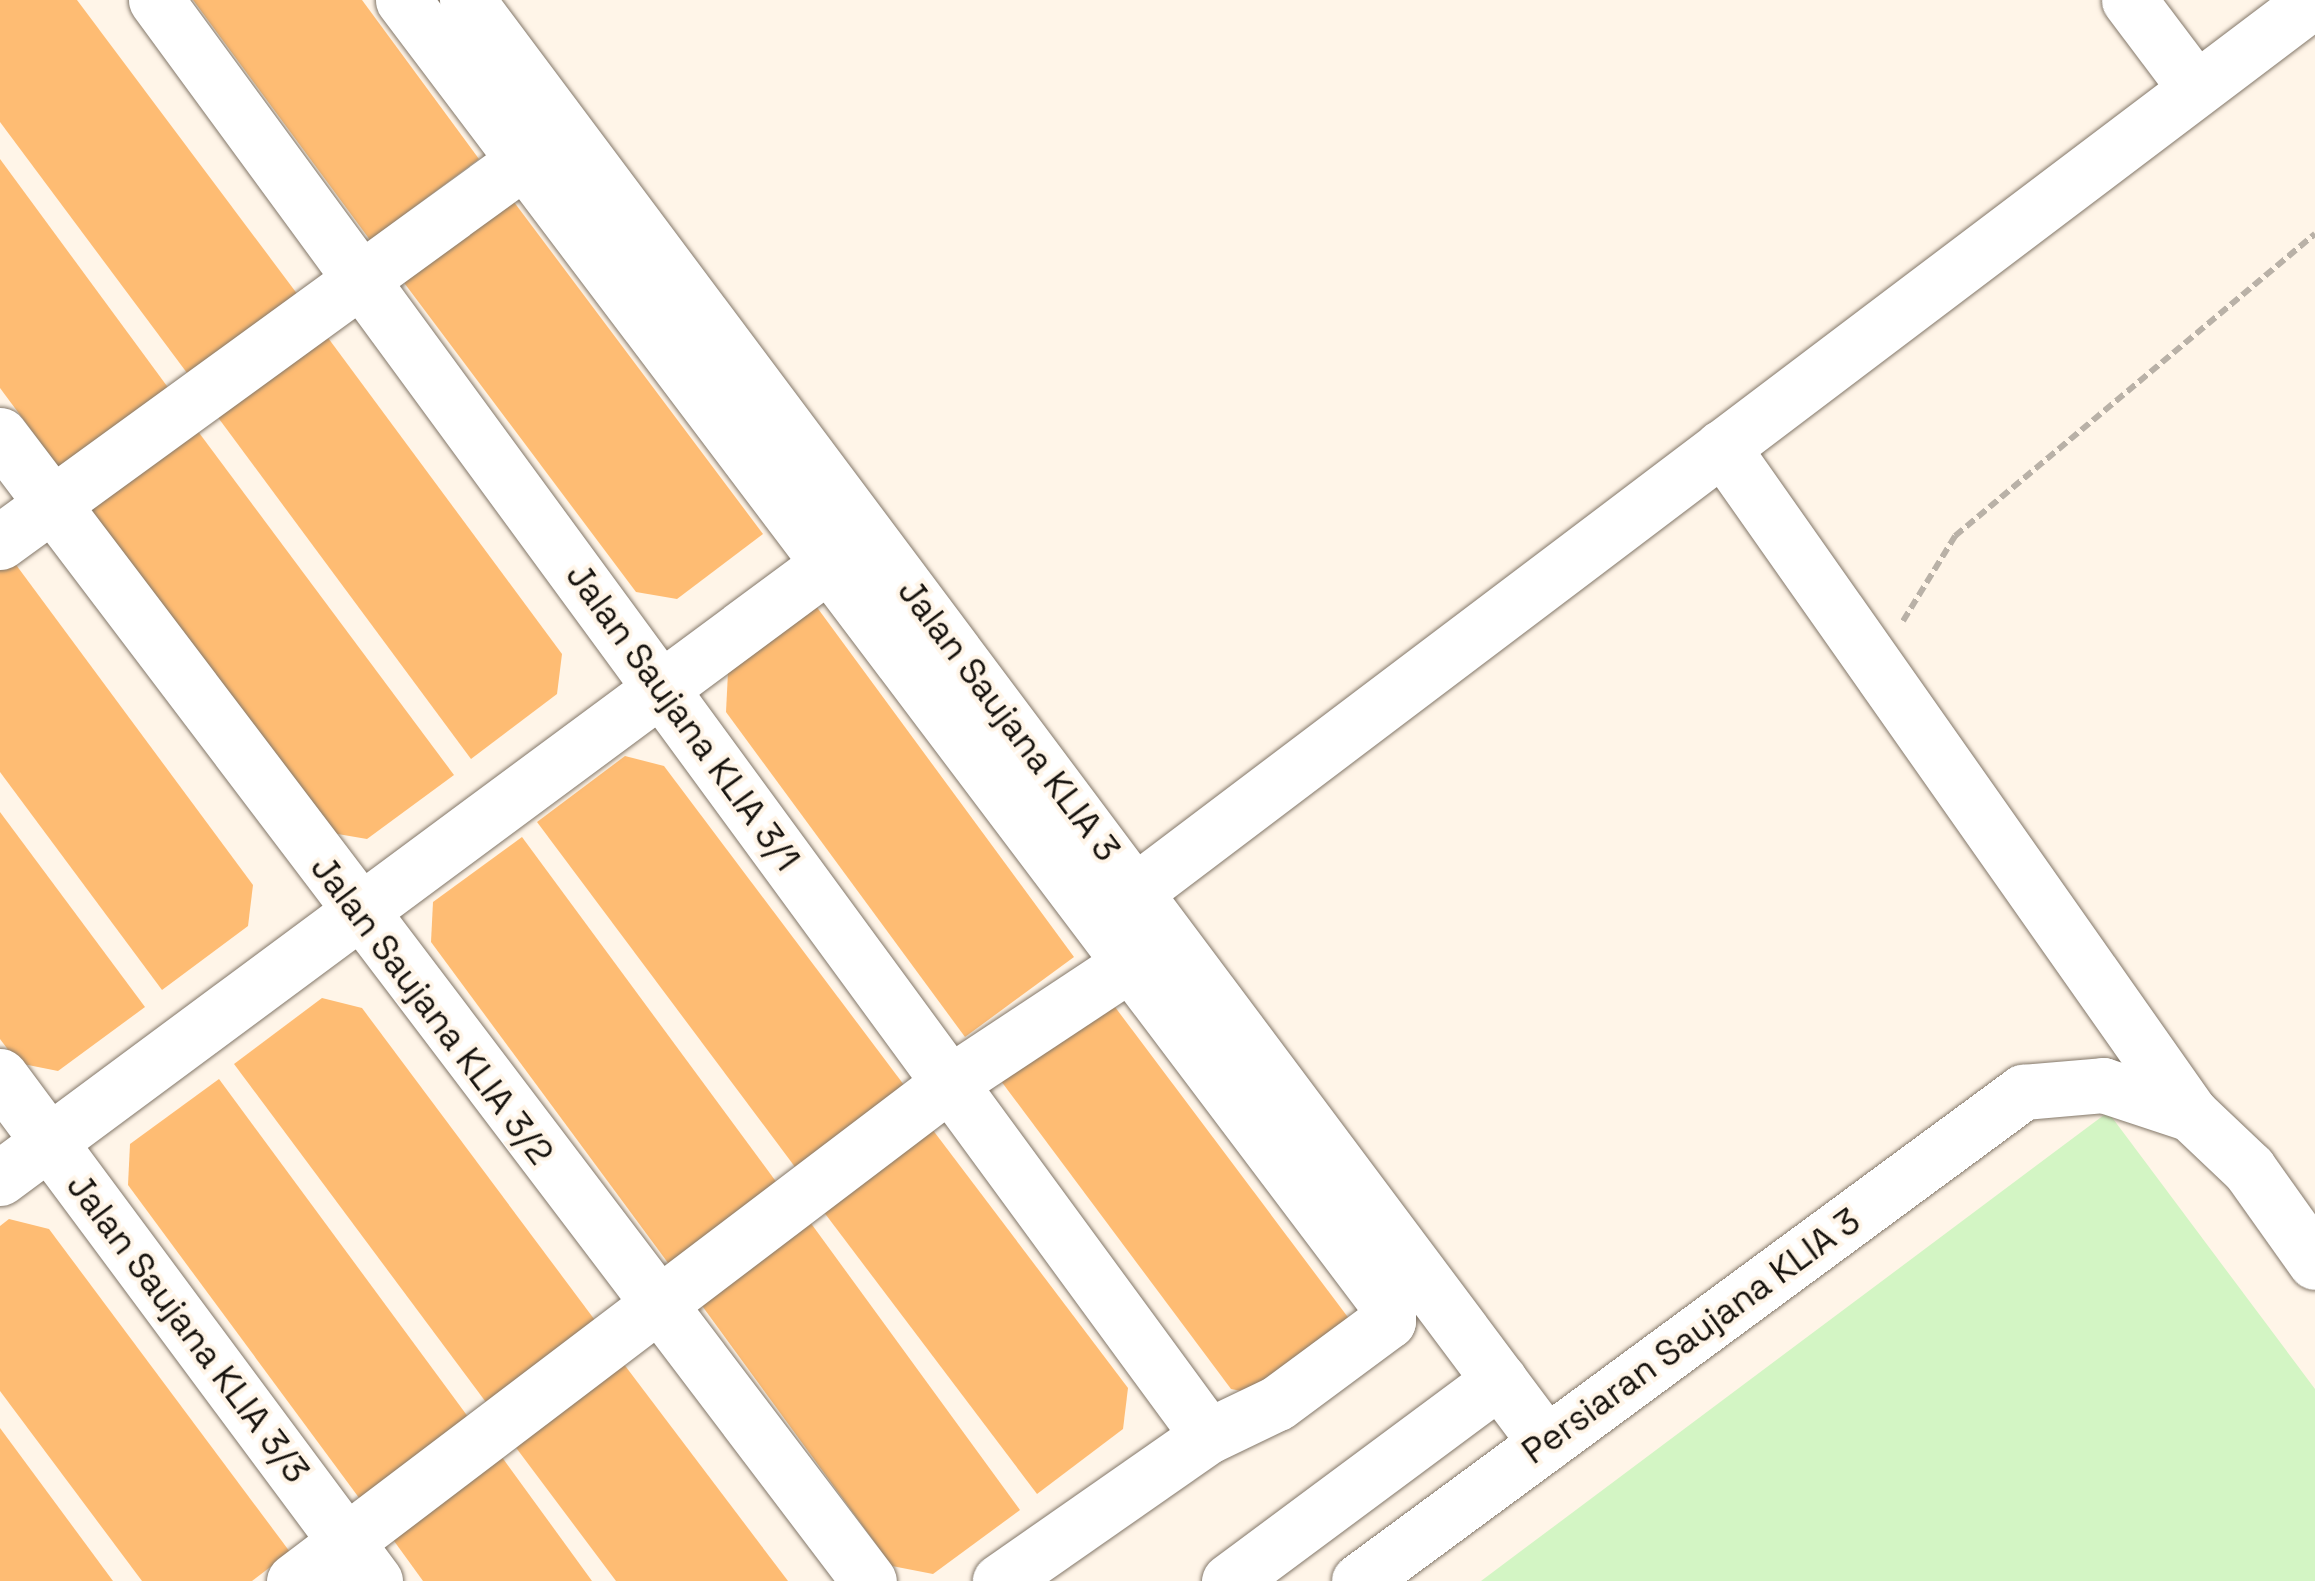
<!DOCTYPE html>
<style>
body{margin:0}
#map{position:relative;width:2315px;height:1581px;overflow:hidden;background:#fff5e8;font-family:"Space Grotesk",sans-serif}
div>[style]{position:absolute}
.green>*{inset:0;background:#d3f5c4}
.building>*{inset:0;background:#febc73}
.path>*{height:6px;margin-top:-3px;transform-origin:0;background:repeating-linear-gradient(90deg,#b9b1a7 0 10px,transparent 0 15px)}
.roads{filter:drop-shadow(0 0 2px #837769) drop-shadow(0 0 2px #837769)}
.minor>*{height:55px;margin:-27.5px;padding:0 27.5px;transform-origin:27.5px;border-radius:27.5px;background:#fff}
span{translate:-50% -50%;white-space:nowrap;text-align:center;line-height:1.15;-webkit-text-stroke:8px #fff5e8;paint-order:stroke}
.street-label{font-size:35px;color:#17130e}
</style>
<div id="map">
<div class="green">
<div style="clip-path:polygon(2108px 1112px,2315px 1389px,2315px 1581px,1481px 1581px)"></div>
</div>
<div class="building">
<div style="clip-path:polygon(0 0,77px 0,301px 299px,193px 381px,0 122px)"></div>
<div style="clip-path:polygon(193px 0,362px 0,479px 159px,370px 240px)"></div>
<div style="clip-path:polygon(0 159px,175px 397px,66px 477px,0 388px)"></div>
<div style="clip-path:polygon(508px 194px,763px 534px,677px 599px,636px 592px,399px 276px)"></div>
<div style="clip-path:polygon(320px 327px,562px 654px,557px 694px,471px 759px,211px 408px)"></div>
<div style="clip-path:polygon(194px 426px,454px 775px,367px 839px,326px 832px,86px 507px)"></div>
<div style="clip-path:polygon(11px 558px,253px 885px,248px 926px,162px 990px,0 772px,0 566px)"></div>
<div style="clip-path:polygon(816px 606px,1074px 957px,965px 1037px,726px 712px,728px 672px)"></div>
<div style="clip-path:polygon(625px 756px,664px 766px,907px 1089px,798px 1171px,537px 822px)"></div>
<div style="clip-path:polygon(0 812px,145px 1007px,58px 1071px,18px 1063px,0 1039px)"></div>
<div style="clip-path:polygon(522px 837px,780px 1187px,671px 1267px,431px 942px,433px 902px)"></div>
<div style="clip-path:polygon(1103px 991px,1359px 1332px,1272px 1397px,1231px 1389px,995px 1073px)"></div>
<div style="clip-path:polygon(322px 998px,362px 1008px,603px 1331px,494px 1413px,234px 1064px)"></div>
<div style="clip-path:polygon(219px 1079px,477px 1429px,368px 1510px,128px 1185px,130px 1144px)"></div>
<div style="clip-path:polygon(923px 1117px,1128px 1388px,1123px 1429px,1037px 1494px,814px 1199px)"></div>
<div style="clip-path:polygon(802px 1211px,1020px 1510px,933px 1574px,892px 1566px,692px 1292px)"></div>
<div style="clip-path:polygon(9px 1219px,49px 1229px,290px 1552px,252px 1581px,142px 1581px,0 1391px,0 1226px)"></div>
<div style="clip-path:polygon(620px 1359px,788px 1581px,616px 1581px,511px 1441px)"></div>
<div style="clip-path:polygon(0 1428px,113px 1581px,0 1581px)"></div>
<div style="clip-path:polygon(499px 1453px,592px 1581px,423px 1581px,389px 1534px)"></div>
</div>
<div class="path">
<div style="left:1903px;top:621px;width:100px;rotate:-58.5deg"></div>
<div style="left:1955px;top:536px;width:470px;rotate:-40deg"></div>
</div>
<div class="roads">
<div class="minor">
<div style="left:156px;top:0;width:1780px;rotate:53.77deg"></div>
<div style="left:403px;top:0;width:1635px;rotate:52.95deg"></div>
<div style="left:1388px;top:1305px;width:16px;rotate:90deg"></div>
<div style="left:1388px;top:1321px;width:138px;rotate:143.5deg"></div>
<div style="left:1277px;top:1403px;width:76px;rotate:154.4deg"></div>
<div style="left:1208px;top:1436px;width:254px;rotate:145.1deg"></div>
<div style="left:467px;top:0;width:1802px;rotate:53.21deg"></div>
<div style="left:2129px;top:0;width:111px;rotate:53deg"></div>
<div style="left:0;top:435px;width:1438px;rotate:52.83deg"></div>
<div style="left:1722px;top:447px;width:815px;rotate:54.89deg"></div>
<div style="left:0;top:542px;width:649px;rotate:-36.04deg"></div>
<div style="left:1136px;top:891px;width:1477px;rotate:-37.1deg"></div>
<div style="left:0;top:1076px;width:629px;rotate:53.4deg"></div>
<div style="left:0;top:1178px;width:1067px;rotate:-36.54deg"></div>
<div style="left:294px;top:1581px;width:825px;rotate:-37.22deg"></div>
<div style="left:951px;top:1082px;width:216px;rotate:-33.5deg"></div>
<div style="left:1229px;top:1581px;width:337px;rotate:-36.6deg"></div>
<div style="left:1359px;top:1581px;width:825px;rotate:-36.37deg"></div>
<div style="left:2023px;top:1092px;width:80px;rotate:-5deg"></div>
<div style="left:2103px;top:1085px;width:93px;rotate:18.2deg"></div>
<div style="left:2191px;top:1114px;width:80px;rotate:43.5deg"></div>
<div style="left:2249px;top:1169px;width:114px;rotate:54.6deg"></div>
</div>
</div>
<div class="street-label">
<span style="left:683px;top:717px;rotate:54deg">Jalan Saujana KLIA 3/1</span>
<span style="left:1009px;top:720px;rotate:53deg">Jalan Saujana KLIA 3</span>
<span style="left:432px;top:1010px;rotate:53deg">Jalan Saujana KLIA 3/2</span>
<span style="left:188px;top:1328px;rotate:53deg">Jalan Saujana KLIA 3/3</span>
<span style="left:1691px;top:1336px;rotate:-36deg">Persiaran Saujana KLIA 3</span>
</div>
</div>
